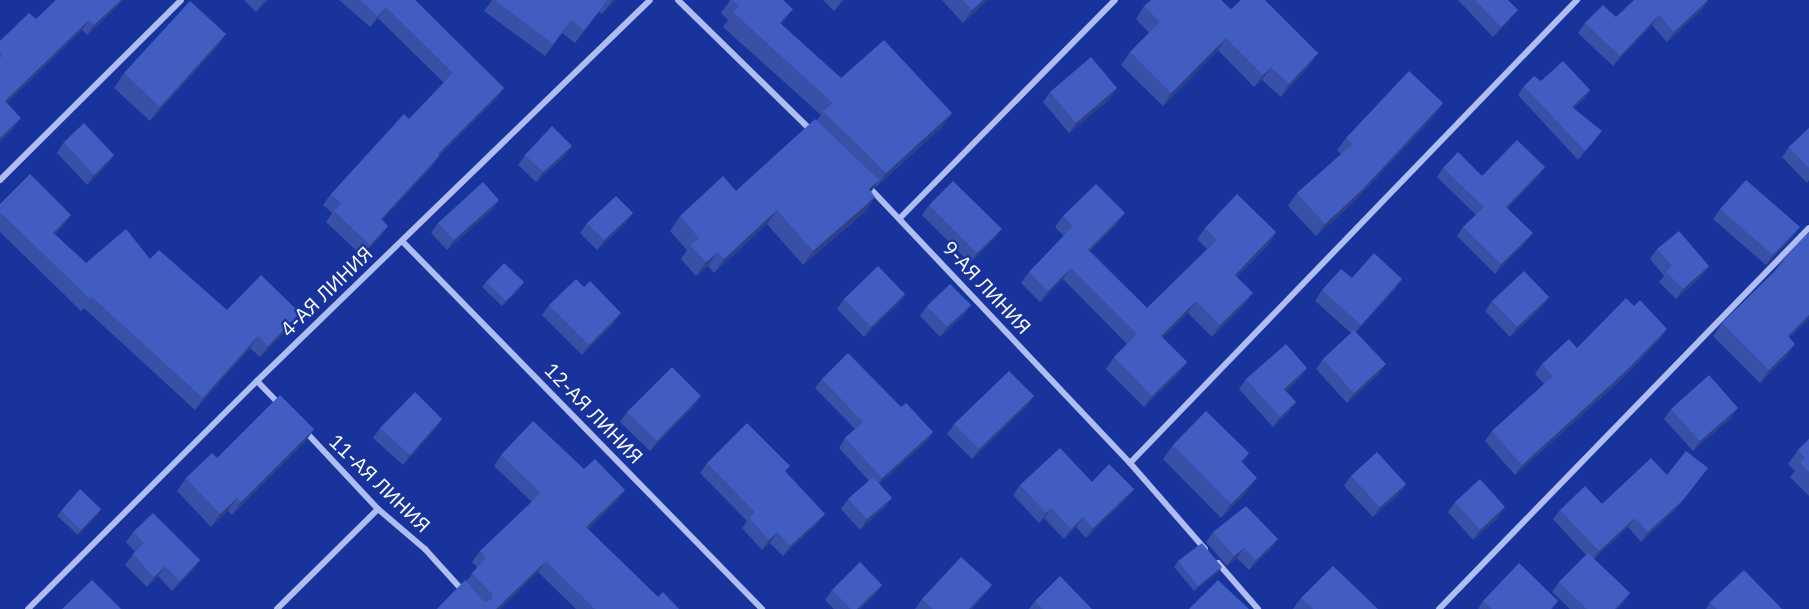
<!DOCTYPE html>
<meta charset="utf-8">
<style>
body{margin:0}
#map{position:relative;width:1809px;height:609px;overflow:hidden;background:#18339b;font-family:"IBM Plex Sans",sans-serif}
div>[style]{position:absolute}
.street>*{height:6px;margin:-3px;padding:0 3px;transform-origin:3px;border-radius:3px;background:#aebdf2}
.wall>*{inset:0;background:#3850a6}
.shaded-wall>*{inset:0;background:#2e4187}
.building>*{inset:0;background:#415dc1}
span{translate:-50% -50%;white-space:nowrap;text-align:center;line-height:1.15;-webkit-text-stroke:4.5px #18339b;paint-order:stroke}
.street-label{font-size:20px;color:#fff}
</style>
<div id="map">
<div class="street">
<div style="left:678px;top:0;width:189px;rotate:44.4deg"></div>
<div style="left:0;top:180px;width:255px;rotate:-44.8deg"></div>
<div style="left:867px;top:185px;width:383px;rotate:46.6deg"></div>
<div style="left:1130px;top:463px;width:114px;rotate:48.9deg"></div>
<div style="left:900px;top:218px;width:306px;rotate:-45.4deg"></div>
<div style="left:402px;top:241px;width:515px;rotate:45.63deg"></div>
<div style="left:257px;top:381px;width:33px;rotate:46deg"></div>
<div style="left:304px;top:430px;width:108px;rotate:46.9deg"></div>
<div style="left:378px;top:509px;width:62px;rotate:40.4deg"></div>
<div style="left:425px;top:549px;width:57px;rotate:47.9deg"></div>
<div style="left:1130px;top:463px;width:644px;rotate:-46.01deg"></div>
<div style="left:1218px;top:563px;width:61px;rotate:49deg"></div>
<div style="left:28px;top:609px;width:323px;rotate:-44.9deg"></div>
<div style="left:257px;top:381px;width:547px;rotate:-44.11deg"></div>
<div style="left:277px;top:609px;width:142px;rotate:-44.7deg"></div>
<div style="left:1439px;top:609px;width:531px;rotate:-45.84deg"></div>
</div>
<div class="wall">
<div style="clip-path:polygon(56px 0,122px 0,116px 8px,87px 35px,82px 30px,7px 103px,14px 128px,0 142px,0 41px,36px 19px)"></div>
<div style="clip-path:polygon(244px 0,268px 0,256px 12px)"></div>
<div style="clip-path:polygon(339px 0,415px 0,504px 88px,496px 99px,440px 155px,432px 166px,382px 220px,388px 226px,380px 237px,362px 256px,326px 222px,332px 213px,323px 205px,331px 194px,409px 119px,444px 83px,378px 18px,370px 27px)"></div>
<div style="clip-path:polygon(492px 0,615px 0,602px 14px,599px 12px,575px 43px,562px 33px,545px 56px,484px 11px)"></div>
<div style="clip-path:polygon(730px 0,783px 0,782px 25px,841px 78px,952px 113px,942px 127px,876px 187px,875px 186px,871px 191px,866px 211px,803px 265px,767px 224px,714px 273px,708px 266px,696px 276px,681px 259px,687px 250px,670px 231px,680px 216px,736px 191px,817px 120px,821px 115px,723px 27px,728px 20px,721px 13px)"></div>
<div style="clip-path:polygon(823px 0,844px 0,834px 11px)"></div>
<div style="clip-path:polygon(942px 0,988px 0,963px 23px)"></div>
<div style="clip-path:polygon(1458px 0,1508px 0,1510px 20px,1493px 37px)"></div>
<div style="clip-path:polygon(1708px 0,1702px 10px,1667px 42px,1652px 25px,1613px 66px,1578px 33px,1585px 23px)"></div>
<div style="clip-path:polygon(1144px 6px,1231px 9px,1318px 53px,1309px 66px,1281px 97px,1262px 80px,1254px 87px,1218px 50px,1163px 106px,1121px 65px,1130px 52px,1149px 33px,1136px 19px)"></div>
<div style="clip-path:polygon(226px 34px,216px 48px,150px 121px,114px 88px,124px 73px)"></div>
<div style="clip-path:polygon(1541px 81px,1590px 90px,1584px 99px,1574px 108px,1595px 140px,1578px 160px,1518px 95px,1524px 86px)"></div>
<div style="clip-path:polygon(1050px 92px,1110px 99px,1069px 133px,1043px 102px)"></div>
<div style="clip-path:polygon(1443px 103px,1434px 116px,1353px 203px,1316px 236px,1288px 206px,1297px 193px,1341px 154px,1337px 150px,1346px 138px)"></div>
<div style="clip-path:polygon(1809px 128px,1809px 180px,1807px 183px,1782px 157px,1789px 147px)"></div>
<div style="clip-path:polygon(64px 142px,114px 155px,107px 165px,87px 185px,57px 153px)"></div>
<div style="clip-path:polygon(525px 155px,565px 156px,536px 182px,518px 165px)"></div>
<div style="clip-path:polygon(1545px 167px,1538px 176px,1508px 208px,1526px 242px,1495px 274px,1457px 236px,1463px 227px,1476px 215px,1437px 177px,1443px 168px,1482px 176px)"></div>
<div style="clip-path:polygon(499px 200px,492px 210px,447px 250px,431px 233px,438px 223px)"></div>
<div style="clip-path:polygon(0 204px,63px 226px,55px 234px,86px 263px,150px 259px,227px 310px,292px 325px,260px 357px,250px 348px,195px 410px,84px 308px,81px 311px,0 232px)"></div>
<div style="clip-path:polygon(929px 205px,994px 239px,970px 263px,922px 215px)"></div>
<div style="clip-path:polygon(1720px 209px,1793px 237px,1766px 265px,1713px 219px)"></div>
<div style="clip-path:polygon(633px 213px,626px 223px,597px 250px,580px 233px,587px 223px)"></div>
<div style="clip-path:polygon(1063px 216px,1117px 224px,1090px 251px,1147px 308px,1207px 249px,1197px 239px,1205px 228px,1276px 232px,1269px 244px,1237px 277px,1245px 304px,1212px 337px,1188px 313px,1163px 338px,1187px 362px,1179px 373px,1144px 407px,1106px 369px,1114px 357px,1127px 344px,1063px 279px,1040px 302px,1021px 283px,1029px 272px,1064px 236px,1055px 227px)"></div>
<div style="clip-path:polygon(1809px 232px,1809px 319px,1789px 338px,1795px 344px,1786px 357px,1760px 383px,1713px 336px,1722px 323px,1774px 272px,1783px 259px)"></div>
<div style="clip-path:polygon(1657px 249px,1709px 266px,1702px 276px,1676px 299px,1659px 282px,1664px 276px,1650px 259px)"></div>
<div style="clip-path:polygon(1352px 278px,1402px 279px,1395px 289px,1356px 332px,1379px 374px,1347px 403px,1316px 369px,1323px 359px,1351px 333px,1315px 301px,1322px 290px)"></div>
<div style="clip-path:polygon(486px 282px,524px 282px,520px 288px,502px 306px,482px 287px)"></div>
<div style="clip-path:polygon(584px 287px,614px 323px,582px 355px,542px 315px,549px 305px)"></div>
<div style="clip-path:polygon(905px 294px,898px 304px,864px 337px,837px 309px,844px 299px)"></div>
<div style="clip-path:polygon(1549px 297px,1542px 307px,1510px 337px,1485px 311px,1492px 301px)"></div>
<div style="clip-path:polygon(971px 305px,964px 315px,940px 337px,920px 316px,927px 306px)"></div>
<div style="clip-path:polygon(1634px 306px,1660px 339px,1620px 381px,1515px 475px,1485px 441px,1492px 431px,1544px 384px,1535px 374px,1542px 364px,1577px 348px)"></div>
<div style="clip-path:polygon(1307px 368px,1300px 378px,1286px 391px,1289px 412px,1273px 427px,1239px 389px,1246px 379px)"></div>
<div style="clip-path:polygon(822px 379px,901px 407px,933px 432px,927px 441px,879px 484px,892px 498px,884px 508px,860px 530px,841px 509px,848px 499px,869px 481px,839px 448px,845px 438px,855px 429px,815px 388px)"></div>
<div style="clip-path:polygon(1034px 396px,1027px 406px,972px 459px,947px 434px,954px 424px)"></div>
<div style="clip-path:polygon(694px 406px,650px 451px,620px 422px,627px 412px)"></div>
<div style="clip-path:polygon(1671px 409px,1731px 418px,1693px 451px,1664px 419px)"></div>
<div style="clip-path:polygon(442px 419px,435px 429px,403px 465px,373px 438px,380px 428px)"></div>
<div style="clip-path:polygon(314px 429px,305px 442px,232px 515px,228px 511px,211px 527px,177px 491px,186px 478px,217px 458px)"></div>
<div style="clip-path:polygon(1809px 439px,1809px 496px,1790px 477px,1795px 471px,1788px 464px,1798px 450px)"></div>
<div style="clip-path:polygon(1173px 445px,1249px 453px,1242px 462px,1247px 492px,1221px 518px,1163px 459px)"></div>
<div style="clip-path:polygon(501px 455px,584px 469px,625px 490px,617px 501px,588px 529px,658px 597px,679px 609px,576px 609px,538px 572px,500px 609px,437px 609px,466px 582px,477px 567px,472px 562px,480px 551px,532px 502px,494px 466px)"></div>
<div style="clip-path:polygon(707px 463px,785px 472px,825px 514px,817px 524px,783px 556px,770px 543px,762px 550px,742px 528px,747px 521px,700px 473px)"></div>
<div style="clip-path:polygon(1667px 475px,1701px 477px,1676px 509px,1641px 542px,1628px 527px,1594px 559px,1630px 593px,1623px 603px,1617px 609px,1570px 609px,1552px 592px,1559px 582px,1586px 555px,1553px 519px,1560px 510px,1602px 504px)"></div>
<div style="clip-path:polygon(1351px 476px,1406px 484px,1399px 494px,1373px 517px,1344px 486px)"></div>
<div style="clip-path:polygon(1092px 482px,1134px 489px,1126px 499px,1086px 538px,1076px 527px,1064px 539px,1044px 518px,1039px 523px,1013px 495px,1020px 485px)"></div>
<div style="clip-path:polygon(1455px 502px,1498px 518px,1473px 540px,1448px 512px)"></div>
<div style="clip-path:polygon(101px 509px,98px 514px,78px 535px,57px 516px,61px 511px)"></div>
<div style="clip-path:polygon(133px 532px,200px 560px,193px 570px,172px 591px,158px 576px,147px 587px,125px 565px,135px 552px,126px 542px)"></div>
<div style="clip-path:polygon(1213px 532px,1271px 549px,1249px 570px,1237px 558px,1227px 566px,1206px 542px)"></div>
<div style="clip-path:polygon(1178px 561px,1219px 572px,1194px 591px,1174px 567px)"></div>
<div style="clip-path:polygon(882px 585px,875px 595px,860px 609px,834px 609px,825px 600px,832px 590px)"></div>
<div style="clip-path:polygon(992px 585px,984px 595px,972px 609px,915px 609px,922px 599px)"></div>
<div style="clip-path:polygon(1301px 598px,1378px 609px,1293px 609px)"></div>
<div style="clip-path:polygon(1035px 601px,1092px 609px,1029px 609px)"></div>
<div style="clip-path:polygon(1483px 601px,1558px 601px,1552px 609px,1478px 609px)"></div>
<div style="clip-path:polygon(1710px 602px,1782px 609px,1706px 609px)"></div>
</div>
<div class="shaded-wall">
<div style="clip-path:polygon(121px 0,122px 0,116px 8px,87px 35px,94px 25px)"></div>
<div style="clip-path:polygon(265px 0,268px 0,256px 12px)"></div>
<div style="clip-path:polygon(612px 0,615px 0,602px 14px)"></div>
<div style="clip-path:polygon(842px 0,844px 0,834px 11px)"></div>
<div style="clip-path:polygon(983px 0,988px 0,963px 23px,972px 10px)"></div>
<div style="clip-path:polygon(1708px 0,1702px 10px,1667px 42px,1674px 32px)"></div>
<div style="clip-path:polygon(386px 7px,378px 18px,370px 27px,378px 16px)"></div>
<div style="clip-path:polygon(793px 9px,783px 23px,770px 37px,780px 23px)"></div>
<div style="clip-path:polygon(1518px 10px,1510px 20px,1493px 37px,1501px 27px)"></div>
<div style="clip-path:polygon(1659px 15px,1652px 25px,1613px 66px,1620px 56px)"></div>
<div style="clip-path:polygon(89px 20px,82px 30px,0 110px,5px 101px)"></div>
<div style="clip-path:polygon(226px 34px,216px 48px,150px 121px,160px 107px)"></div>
<div style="clip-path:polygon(1226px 38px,1218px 50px,1163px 106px,1171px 93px)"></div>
<div style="clip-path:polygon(1318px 53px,1309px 66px,1281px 97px,1289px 84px)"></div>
<div style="clip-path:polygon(1271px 67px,1262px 80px,1254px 87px,1263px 75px)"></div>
<div style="clip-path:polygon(504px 88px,496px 99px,430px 165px,438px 154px)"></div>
<div style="clip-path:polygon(1117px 88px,1110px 99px,1069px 133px,1076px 123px)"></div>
<div style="clip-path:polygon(1590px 90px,1584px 99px,1566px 116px,1572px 107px)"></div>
<div style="clip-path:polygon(1443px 103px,1434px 116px,1353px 203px,1316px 236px,1325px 224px)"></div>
<div style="clip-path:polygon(952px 113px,942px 127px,876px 187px,886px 173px)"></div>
<div style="clip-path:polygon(21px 118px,14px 128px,0 142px,0 138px)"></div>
<div style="clip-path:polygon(1602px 131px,1595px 140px,1578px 160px,1585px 151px)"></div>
<div style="clip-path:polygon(572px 146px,565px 156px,536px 182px,543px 172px)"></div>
<div style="clip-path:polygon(114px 155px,107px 165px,87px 185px,94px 175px)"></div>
<div style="clip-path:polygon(440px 155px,432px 166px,373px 230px,381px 219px)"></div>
<div style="clip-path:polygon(1545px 167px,1538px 176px,1500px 216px,1506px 207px)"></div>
<div style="clip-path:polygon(879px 180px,869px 195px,869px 189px)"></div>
<div style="clip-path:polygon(875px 197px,866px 211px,803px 265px,813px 251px)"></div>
<div style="clip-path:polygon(499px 200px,492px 210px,447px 250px,454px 240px)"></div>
<div style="clip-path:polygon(777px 210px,767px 224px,714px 273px,724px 259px)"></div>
<div style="clip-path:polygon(633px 213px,626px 223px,597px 250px,604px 240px)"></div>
<div style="clip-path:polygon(1125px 213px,1117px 224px,1081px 261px,1088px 250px)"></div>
<div style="clip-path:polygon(71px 215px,63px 226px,45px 244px,53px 233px)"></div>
<div style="clip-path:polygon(388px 226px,380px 237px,362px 256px,370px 245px)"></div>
<div style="clip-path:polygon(1800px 227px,1793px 237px,1766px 265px,1773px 255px)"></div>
<div style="clip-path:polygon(1002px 229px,994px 239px,970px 263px,977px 253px)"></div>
<div style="clip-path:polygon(1276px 232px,1269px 244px,1227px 287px,1235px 275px)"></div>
<div style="clip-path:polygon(1533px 233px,1526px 242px,1495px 274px,1501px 264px)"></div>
<div style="clip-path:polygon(718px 252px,708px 266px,696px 276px,706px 262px)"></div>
<div style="clip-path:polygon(1709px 266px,1702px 276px,1676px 299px,1683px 289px)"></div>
<div style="clip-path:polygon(1071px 268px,1063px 279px,1040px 302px,1048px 291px)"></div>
<div style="clip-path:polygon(1402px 279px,1395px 289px,1353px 335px,1361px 325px)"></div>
<div style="clip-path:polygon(524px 282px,520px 288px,502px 306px,506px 301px)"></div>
<div style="clip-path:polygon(1253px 293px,1245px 304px,1212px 337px,1220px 325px)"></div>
<div style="clip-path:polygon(905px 294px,898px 304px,864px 337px,871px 327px)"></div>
<div style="clip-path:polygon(1549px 297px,1542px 307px,1510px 337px,1517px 327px)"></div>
<div style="clip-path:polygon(1196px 301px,1188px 313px,1153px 348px,1161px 336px)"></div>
<div style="clip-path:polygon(971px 305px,964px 315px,940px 337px,947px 327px)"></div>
<div style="clip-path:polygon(300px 313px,292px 325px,260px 357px,268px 346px)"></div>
<div style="clip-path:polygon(621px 313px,614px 323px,582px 355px,589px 345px)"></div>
<div style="clip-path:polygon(1809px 315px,1809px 319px,1778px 349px,1788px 336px)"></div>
<div style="clip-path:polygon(1667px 329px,1660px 339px,1620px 381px,1515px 475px,1522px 465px)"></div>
<div style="clip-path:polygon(258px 336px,250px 348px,195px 410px,203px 398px)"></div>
<div style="clip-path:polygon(1795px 344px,1786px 357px,1760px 383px,1769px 370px)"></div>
<div style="clip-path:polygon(1187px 362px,1179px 373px,1144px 407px,1152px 396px)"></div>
<div style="clip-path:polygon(1386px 364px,1379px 374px,1347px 403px,1354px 393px)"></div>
<div style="clip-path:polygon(1307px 368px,1300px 378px,1277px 399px,1284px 389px)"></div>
<div style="clip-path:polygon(701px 396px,694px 406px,650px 451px,657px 441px)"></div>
<div style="clip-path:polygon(1034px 396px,1027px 406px,972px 459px,979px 449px)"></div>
<div style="clip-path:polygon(1296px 402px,1289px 412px,1273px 427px,1280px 417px)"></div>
<div style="clip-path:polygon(1738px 408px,1731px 418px,1693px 451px,1700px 441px)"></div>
<div style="clip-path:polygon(442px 419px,435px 429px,403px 465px,410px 455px)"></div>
<div style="clip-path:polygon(314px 429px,305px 442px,232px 515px,241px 502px)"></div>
<div style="clip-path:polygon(933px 432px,927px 441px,875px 488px,882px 478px)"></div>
<div style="clip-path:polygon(1708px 468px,1676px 509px,1641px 542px,1648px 532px)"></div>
<div style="clip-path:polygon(1257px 478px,1247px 492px,1221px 518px,1231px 504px)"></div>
<div style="clip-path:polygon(1406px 484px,1399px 494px,1373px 517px,1380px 507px)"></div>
<div style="clip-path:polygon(1134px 489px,1126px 499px,1086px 538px,1093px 528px)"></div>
<div style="clip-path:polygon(625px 490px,617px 501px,578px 538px,586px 527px)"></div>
<div style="clip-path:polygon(237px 498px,228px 511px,211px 527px,220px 514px)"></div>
<div style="clip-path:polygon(892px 498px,884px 508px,860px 530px,867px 519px)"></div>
<div style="clip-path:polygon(1505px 507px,1498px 518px,1473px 540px,1480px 530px)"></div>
<div style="clip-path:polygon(1051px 508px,1044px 518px,1039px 523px,1046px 513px)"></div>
<div style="clip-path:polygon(101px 509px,98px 514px,78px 535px,81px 530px)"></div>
<div style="clip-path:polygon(825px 514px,817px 524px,783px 556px,790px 546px)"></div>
<div style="clip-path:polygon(1083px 517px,1076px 527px,1064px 539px,1071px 529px)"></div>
<div style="clip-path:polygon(1635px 518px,1628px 527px,1592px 561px,1599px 551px)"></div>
<div style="clip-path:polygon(777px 532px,770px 543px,762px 550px,769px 540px)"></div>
<div style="clip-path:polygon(1278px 539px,1271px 549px,1249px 570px,1256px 560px)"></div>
<div style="clip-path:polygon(1244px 548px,1237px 558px,1227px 566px,1234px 556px)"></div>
<div style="clip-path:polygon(200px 560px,193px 570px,172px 591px,180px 581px)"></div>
<div style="clip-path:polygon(546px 561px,538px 572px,500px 609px,496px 609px)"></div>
<div style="clip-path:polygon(165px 566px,158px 576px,147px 587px,154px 577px)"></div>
<div style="clip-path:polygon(1222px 567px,1219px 572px,1194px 591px,1198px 586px)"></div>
<div style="clip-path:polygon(882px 585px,875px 595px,860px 609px,857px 609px)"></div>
<div style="clip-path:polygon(992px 585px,984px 595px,972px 609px,969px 609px)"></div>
<div style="clip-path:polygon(1630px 593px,1623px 603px,1617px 609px,1615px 609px)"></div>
</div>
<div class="building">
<div style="clip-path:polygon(56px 0,121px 0,94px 25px,89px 20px,5px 101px,21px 118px,0 138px,0 58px,2px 56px,0 53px,0 41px,29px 13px,36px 19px)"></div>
<div style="clip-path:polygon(360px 0,415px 0,504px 88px,438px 154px,440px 155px,381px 219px,388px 226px,370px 245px,334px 211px,341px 203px,331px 194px,404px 114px,409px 119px,453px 73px,386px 7px,378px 16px)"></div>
<div style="clip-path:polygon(495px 0,607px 0,584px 30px,571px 20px,553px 44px)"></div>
<div style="clip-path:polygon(732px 0,783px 0,793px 9px,780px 23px,841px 78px,884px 40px,952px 113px,886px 173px,823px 111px,833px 103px,733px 12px,739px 6px)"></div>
<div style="clip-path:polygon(963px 0,983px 0,972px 10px)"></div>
<div style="clip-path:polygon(1151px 0,1221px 0,1231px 9px,1241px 0,1265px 0,1318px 53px,1289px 84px,1271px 67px,1263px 75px,1226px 38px,1171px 93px,1130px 52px,1160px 22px,1144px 6px)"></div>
<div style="clip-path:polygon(1475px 0,1508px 0,1518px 10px,1501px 27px)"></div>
<div style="clip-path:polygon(1634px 0,1708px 0,1674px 32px,1659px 15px,1620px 56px,1585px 23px,1603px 5px,1616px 17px)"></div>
<div style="clip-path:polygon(190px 1px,226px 34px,160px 107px,124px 73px)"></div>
<div style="clip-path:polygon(1091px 57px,1117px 88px,1076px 123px,1050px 92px)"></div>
<div style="clip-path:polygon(1563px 61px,1590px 90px,1572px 107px,1602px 131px,1585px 151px,1524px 86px,1534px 76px,1541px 81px)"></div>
<div style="clip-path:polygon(1409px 71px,1443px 103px,1362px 190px,1325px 224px,1297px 193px,1353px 144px,1346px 138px)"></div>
<div style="clip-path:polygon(815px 119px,879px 180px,869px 189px,875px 197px,813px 251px,777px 210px,724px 259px,718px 252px,706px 262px,690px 245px,699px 238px,680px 216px,723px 176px,736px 191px)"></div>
<div style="clip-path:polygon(84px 123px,114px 155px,94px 175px,64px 142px)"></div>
<div style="clip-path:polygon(552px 126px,572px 146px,543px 172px,525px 155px)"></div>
<div style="clip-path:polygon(1809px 128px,1809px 168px,1789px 147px)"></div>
<div style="clip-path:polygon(1517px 140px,1545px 167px,1506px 207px,1533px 233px,1501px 264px,1463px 227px,1484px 207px,1443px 168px,1458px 152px,1482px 176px)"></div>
<div style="clip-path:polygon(30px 174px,71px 215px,53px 233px,86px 263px,126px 229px,150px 259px,159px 250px,227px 310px,261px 275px,300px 313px,268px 346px,258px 336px,203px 398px,92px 297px,90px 299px,0 212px,0 204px)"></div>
<div style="clip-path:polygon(1746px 180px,1800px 227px,1773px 255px,1720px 209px)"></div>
<div style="clip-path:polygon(953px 181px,1002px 229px,977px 253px,929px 205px)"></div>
<div style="clip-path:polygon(483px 182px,499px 200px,454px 240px,438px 223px)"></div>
<div style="clip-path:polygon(1096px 184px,1125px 213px,1088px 250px,1147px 308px,1217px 240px,1205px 228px,1237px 194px,1276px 232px,1235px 275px,1253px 293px,1220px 325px,1196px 301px,1161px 336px,1187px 362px,1152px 396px,1114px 357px,1137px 334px,1071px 268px,1048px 291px,1029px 272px,1073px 226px,1063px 216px)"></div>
<div style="clip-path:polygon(616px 196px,633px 213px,604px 240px,587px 223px)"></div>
<div style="clip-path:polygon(1679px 231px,1709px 266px,1683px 289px,1666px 272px,1672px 266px,1657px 249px)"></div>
<div style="clip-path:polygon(1809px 232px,1809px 315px,1788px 336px,1795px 344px,1769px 370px,1722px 323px,1785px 261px,1783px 259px)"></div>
<div style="clip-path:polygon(1374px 253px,1402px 279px,1361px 325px,1322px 290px,1341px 269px,1352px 278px)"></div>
<div style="clip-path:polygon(504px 263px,524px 282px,506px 301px,486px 282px)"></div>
<div style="clip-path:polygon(878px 266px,905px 294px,871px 327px,844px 299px)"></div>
<div style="clip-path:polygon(1524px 271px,1549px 297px,1517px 327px,1492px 301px)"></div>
<div style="clip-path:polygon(576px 279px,584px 287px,590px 281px,621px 313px,589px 345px,549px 305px)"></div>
<div style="clip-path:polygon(950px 284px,971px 305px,947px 327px,927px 306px)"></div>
<div style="clip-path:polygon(1626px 298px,1634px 306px,1640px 300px,1667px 329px,1627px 370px,1522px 465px,1492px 431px,1553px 376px,1542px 364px,1569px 339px,1577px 348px)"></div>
<div style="clip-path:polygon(1354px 330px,1386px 364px,1354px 393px,1323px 359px)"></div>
<div style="clip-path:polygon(1286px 344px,1307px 368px,1284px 389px,1296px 402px,1280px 417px,1246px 379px)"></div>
<div style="clip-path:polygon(848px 353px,901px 407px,906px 403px,933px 432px,882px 478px,845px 438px,863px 422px,822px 379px)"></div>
<div style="clip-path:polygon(672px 367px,701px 396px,657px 441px,627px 412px)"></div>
<div style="clip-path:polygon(1009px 371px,1034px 396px,979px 449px,954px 424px)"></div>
<div style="clip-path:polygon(1709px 375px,1738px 408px,1700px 441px,1671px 409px)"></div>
<div style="clip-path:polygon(415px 392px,442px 419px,410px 455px,380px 428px)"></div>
<div style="clip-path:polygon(280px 395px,314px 429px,241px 502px,237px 498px,220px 514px,186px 478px,212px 453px,217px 458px)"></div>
<div style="clip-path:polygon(1206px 411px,1249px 453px,1241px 461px,1257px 478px,1231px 504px,1173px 445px)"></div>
<div style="clip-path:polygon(533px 421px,584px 469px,595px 459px,625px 490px,586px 527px,658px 597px,663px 592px,679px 609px,595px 609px,546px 561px,496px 609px,437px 609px,465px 580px,484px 602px,492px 600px,492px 594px,472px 573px,486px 558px,480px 551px,541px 493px,501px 455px)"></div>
<div style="clip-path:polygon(747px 423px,790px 466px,785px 471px,825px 514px,790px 546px,777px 532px,769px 540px,749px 518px,755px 512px,707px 463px)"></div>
<div style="clip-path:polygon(1809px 439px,1809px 472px,1800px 463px,1805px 458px,1798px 450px)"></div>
<div style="clip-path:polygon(1060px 448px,1092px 482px,1109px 464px,1134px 489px,1093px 528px,1083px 517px,1071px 529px,1051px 508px,1046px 513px,1020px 485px)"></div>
<div style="clip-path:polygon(1686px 451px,1708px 468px,1683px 500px,1648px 532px,1635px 518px,1599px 551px,1560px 510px,1585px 486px,1602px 504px,1651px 458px,1667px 475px)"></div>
<div style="clip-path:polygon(1377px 452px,1406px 484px,1380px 507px,1351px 476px)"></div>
<div style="clip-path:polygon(873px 477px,892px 498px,867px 519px,848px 499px)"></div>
<div style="clip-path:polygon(1480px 479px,1505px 507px,1480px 530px,1455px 502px)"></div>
<div style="clip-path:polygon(80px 489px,101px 509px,81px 530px,61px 511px)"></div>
<div style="clip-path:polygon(1246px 506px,1278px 539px,1256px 560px,1244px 548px,1234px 556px,1213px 532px)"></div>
<div style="clip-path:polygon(153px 513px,200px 560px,180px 581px,165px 566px,154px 577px,133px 554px,144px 543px,133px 532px)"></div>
<div style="clip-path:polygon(1202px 543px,1222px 567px,1198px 586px,1178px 561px)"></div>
<div style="clip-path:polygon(1588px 553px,1630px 593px,1615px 609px,1587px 609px,1559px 582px)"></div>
<div style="clip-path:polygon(961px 557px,992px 585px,969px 609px,933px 609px,922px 599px)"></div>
<div style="clip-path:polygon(860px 562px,882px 585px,857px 609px,851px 609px,832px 590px)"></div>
<div style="clip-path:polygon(1519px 563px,1558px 601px,1550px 609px,1492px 609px,1483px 601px)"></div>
<div style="clip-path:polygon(1333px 566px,1378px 609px,1313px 609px,1301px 598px)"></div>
<div style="clip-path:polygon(1744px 570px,1782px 609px,1717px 609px,1710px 602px)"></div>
<div style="clip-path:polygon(1060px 576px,1092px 609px,1043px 609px,1035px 601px)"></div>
<div style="clip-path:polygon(92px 580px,121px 609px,62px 609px)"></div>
<div style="clip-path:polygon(1218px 580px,1249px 609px,1189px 609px)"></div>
</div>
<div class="street-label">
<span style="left:987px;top:287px;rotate:47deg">9-АЯ ЛИНИЯ</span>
<span style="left:326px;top:291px;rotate:-44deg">4-АЯ ЛИНИЯ</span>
<span style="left:594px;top:413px;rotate:46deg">12-АЯ ЛИНИЯ</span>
<span style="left:380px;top:483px;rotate:44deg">11-АЯ ЛИНИЯ</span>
</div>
</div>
